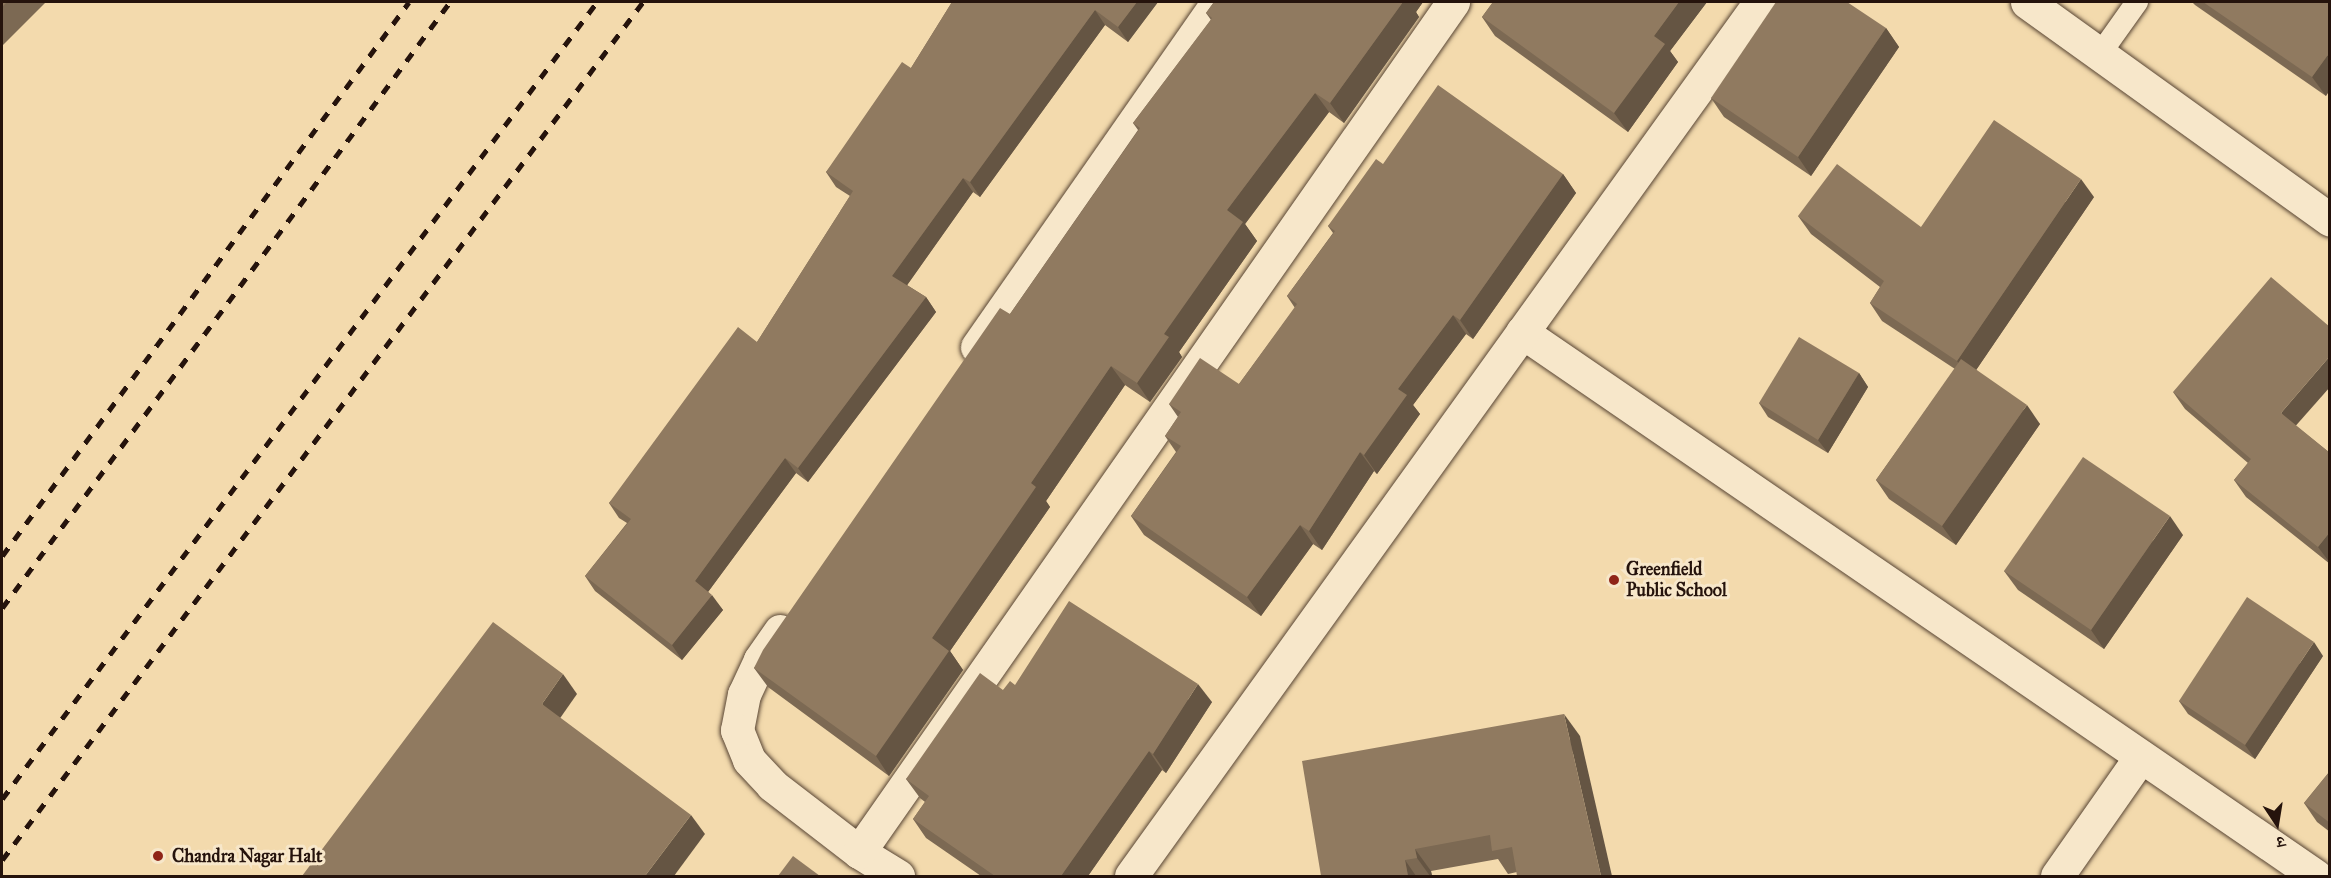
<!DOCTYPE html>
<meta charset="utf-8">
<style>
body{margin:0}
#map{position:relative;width:2331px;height:878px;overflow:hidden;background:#f3daad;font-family:"IM FELL Great Primer","Noto Serif Devanagari",serif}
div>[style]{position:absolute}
.roads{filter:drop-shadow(0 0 2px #584534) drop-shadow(0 0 2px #584534)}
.lane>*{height:22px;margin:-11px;padding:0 11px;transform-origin:11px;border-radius:11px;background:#f7e7ca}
.street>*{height:33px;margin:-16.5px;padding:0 16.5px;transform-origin:16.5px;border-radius:16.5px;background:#f7e7ca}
.rail>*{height:4.5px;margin-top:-2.25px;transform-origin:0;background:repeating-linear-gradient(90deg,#25130c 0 10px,transparent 0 20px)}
.wall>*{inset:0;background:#7c6953}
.shaded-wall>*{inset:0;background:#655543}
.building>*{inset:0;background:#907a60}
.dots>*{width:16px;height:16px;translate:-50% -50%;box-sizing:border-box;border:3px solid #f7e7ca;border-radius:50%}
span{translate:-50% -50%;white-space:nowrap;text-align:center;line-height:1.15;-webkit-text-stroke:6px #f7e7ca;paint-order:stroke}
.poi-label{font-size:18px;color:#25130c;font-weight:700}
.left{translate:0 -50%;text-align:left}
.frame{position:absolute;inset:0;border:3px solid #25130c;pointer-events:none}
.north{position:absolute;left:2247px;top:794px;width:60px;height:60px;-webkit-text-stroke:4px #f7e7ca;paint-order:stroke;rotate:168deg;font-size:16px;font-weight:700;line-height:24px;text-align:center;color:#25130c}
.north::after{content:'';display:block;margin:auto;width:21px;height:27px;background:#25130c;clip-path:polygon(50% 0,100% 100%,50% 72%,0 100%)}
</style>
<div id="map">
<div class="roads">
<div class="lane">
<div style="left:2100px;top:54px;width:64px;rotate:-54.6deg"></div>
</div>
<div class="street">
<div style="left:2027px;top:2px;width:373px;rotate:35.7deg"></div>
<div style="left:1522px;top:332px;width:962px;rotate:34.42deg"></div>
<div style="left:977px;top:347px;width:421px;rotate:-55.1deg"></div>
<div style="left:780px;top:631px;width:35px;rotate:125deg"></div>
<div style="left:760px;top:660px;width:38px;rotate:115deg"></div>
<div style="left:744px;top:694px;width:37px;rotate:101deg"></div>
<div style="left:737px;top:730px;width:32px;rotate:68deg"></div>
<div style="left:749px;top:760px;width:34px;rotate:47deg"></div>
<div style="left:772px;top:785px;width:110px;rotate:37.6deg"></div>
<div style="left:859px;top:852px;width:46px;rotate:31.6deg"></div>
<div style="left:859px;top:852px;width:1037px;rotate:-55.05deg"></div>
<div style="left:1131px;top:876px;width:1077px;rotate:-54.26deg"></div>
<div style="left:2057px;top:876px;width:146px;rotate:-55deg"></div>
</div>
</div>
<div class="rail">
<div style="left:2px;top:556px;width:687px;rotate:-53.7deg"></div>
<div style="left:2px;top:608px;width:754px;rotate:-53.53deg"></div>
<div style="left:2px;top:799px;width:995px;rotate:-53.26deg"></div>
<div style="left:2px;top:860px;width:1071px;rotate:-53.24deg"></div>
</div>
<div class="wall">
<div style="clip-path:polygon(2px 2px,46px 2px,2px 46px)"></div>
<div style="clip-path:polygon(952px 2px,1158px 2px,1128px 42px,1105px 25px,980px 197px,973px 192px,907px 285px,926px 297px,936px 312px,808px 482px,796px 473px,708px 592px,723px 610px,682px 660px,595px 591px,585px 576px,627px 523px,619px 518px,609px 503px,757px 342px,850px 196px,836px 187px,826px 172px,911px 68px)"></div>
<div style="clip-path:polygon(1214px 2px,1423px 2px,1416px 12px,1419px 17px,1344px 123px,1329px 112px,1245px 224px,1257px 241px,1179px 352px,1182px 357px,1150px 402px,1125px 385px,1046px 501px,1050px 507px,950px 651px,963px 670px,889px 776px,768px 687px,754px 668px,1010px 314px,1138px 130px,1133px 123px,1211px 20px,1206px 13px)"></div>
<div style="clip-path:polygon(1493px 2px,1707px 2px,1670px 51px,1678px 62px,1628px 132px,1495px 36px,1482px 17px)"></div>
<div style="clip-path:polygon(2192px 2px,2330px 2px,2326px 96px,2195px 5px)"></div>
<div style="clip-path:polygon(1886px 28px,1899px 47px,1811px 176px,1724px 117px,1711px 98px)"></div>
<div style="clip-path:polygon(1383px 164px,1563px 174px,1576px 193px,1473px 339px,1466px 334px,1413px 405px,1420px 414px,1377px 474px,1374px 471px,1322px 550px,1313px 544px,1261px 616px,1144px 535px,1131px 516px,1176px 452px,1165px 436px,1178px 417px,1169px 404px,1239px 384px,1295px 308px,1287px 296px,1333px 233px,1328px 226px)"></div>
<div style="clip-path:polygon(2094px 197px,1976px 370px,2040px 424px,1956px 545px,1889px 499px,1876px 480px,1955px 369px,1882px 321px,1870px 303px,1880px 287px,1811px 234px,1798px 216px,1921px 227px)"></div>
<div style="clip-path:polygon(1859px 373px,1868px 387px,1828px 453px,1768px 417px,1759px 403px)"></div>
<div style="clip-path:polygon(2173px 392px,2296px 426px,2330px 453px,2330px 564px,2246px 497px,2234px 480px,2248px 463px,2185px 409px)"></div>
<div style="clip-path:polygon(2183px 535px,2104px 649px,2018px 590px,2004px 571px)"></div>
<div style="clip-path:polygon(2323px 656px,2255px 759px,2188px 714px,2179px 701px)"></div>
<div style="clip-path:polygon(1015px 685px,1212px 702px,1166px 773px,1162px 770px,1088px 876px,981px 876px,926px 838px,913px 819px,925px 802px,920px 798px,906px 779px,1003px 690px)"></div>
<div style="clip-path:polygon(1580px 736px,1517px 872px,1508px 874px,1498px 859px,1431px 871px,1432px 876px,1321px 876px)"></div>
<div style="clip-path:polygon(2330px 771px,2330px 832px,2317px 822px,2304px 803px)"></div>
</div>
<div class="shaded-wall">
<div style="clip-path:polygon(1137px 2px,1158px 2px,1128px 42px,1118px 27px)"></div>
<div style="clip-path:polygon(1403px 2px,1423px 2px,1416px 12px,1419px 17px,1344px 123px,1330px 103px)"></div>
<div style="clip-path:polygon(1679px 2px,1707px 2px,1670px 51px,1678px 62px,1628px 132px,1614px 113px,1654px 36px)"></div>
<div style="clip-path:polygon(1095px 10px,1105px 25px,980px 197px,970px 182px)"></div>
<div style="clip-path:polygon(1886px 28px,1899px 47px,1811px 176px,1798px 157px)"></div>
<div style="clip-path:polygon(2330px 52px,2330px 90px,2326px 96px,2312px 77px)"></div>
<div style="clip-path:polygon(1315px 93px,1329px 112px,1245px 224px,1257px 241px,1179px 352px,1182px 357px,1150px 402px,1137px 383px,1164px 334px,1227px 210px)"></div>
<div style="clip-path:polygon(1563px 174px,1576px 193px,1473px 339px,1460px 320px)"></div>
<div style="clip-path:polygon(963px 178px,973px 192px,903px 291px,892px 276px)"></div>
<div style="clip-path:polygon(2081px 179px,2094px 197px,1970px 379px,1957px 361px)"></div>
<div style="clip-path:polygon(926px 297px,936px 312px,808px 482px,798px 468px)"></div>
<div style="clip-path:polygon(1453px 315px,1466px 334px,1413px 405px,1420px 414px,1377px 474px,1364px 455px,1398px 389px)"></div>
<div style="clip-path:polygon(2330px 356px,2330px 387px,2292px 430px,2281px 413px)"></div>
<div style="clip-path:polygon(1111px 366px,1125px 385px,1046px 501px,1050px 507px,950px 651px,963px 670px,889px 776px,876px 756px,932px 638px,1031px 483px)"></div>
<div style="clip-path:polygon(1859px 373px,1868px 387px,1828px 453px,1818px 440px)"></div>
<div style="clip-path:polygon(2027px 405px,2040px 424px,1956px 545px,1942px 526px)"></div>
<div style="clip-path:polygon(1360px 452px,1374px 471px,1322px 550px,1309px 531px)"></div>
<div style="clip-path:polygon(785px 458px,796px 473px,705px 596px,695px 581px)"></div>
<div style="clip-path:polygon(2170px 516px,2183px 535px,2104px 649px,2091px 630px)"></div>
<div style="clip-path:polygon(1300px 525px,1313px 544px,1261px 616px,1247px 597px)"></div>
<div style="clip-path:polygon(2330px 532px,2330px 563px,2318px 547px)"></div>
<div style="clip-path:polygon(712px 595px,723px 610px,682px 660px,672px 645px)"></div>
<div style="clip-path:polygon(2314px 642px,2323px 656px,2255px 759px,2245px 745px)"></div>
<div style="clip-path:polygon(563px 674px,577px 694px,556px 724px,542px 704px)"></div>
<div style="clip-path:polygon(1198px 684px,1212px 702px,1166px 773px,1153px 754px)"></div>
<div style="clip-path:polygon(1564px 714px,1580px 736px,1612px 876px,1601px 876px)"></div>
<div style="clip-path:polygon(1149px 751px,1162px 770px,1088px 876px,1061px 876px)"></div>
<div style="clip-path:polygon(691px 815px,705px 834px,674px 876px,645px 876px)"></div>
<div style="clip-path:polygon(1415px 849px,1431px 871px,1432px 876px,1430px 876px,1417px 858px)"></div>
<div style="clip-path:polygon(1405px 860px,1416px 876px,1408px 876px)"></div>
</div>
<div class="building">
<div style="clip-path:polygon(2px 2px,7px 2px,2px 7px)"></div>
<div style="clip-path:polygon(952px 2px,1137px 2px,1118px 27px,1095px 10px,970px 182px,963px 178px,892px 276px,926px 297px,798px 468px,785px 458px,695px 581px,712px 595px,672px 645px,585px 576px,631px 519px,609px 503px,738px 327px,757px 342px,853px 191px,826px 172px,902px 62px,911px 68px)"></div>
<div style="clip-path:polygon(1214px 2px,1403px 2px,1330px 103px,1315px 93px,1227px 210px,1243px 222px,1164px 334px,1169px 337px,1137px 383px,1111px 366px,1031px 483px,1036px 487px,932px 638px,949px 651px,876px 756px,754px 668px,763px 650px,1000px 308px,1010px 314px,1140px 128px,1133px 123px,1212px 18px,1206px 13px)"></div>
<div style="clip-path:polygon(1493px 2px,1679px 2px,1654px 36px,1665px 44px,1614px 113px,1482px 17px)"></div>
<div style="clip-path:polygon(1776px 2px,1847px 2px,1886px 28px,1798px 157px,1711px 98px)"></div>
<div style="clip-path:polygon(2203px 2px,2330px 2px,2330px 52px,2312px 77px)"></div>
<div style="clip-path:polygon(1438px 85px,1563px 174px,1460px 320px,1453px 315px,1398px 389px,1407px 395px,1364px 455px,1360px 452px,1309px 531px,1300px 525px,1247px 597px,1131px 516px,1181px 446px,1165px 436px,1181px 412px,1169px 404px,1200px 358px,1239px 384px,1297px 304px,1287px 296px,1335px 231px,1328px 226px,1376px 159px,1383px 164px)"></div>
<div style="clip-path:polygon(1994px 120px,2081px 179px,1957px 361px,1870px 303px,1884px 281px,1798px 216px,1837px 164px,1921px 227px)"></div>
<div style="clip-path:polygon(2271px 277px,2330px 327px,2330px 356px,2281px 413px,2330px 453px,2330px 532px,2318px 547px,2234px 480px,2251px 459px,2173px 392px)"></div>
<div style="clip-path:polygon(1799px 337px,1859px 373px,1818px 440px,1759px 403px)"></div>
<div style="clip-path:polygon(1961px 359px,2027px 405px,1942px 526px,1876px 480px)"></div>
<div style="clip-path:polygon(2083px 457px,2170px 516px,2091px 630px,2004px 571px)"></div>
<div style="clip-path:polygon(2247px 597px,2314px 642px,2245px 745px,2179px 701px)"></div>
<div style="clip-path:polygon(1069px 601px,1198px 684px,1153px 754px,1149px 751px,1061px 876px,995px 876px,913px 819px,929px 796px,906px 779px,980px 673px,1003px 690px,1010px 681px,1015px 685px)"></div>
<div style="clip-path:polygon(493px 622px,563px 674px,542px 704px,691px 815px,645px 876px,302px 876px)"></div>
<div style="clip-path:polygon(1564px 714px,1601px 876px,1517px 876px,1512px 847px,1492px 851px,1490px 835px,1415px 849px,1417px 858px,1405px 860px,1408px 876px,1321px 876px,1302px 761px)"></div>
<div style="clip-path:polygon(2330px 771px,2330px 823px,2304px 803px)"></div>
<div style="clip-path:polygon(793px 856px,820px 876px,778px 876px)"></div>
</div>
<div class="dots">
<div style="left:1614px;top:580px;background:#8f2418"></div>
<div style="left:158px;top:856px;background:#8f2418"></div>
</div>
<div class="poi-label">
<span class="left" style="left:1626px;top:580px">Greenfield<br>Public School</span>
<span class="left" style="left:172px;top:856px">Chandra Nagar Halt</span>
</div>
<div class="frame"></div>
<div class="north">उ</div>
</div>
